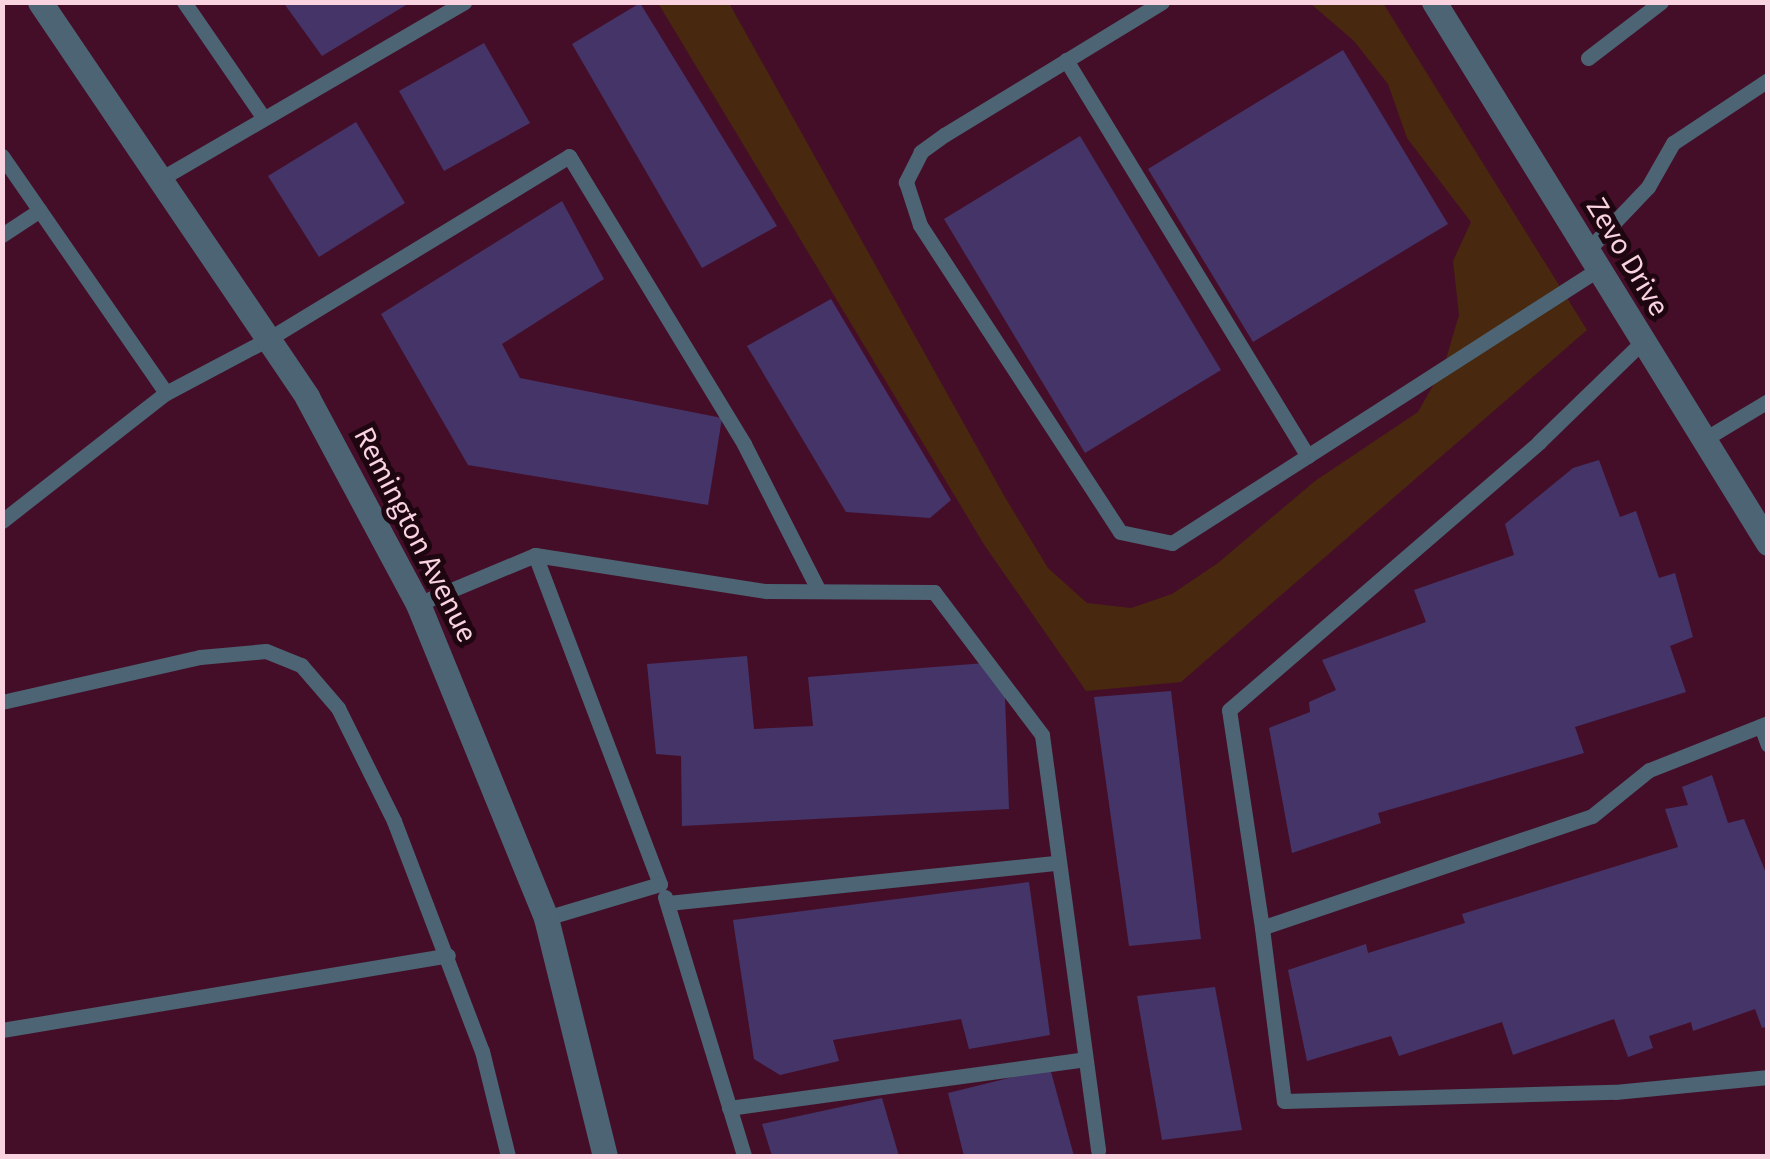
<!DOCTYPE html>
<style>
body{margin:0}
#map{position:relative;width:1770px;height:1159px;overflow:hidden;background:#450e28;font-family:"Source Sans 3",sans-serif}
div>[style]{position:absolute}
.green>*{inset:0;background:#48280f}
.building>*{inset:0;background:#443468}
.lane>*{height:15px;margin:-7.5px;padding:0 7.5px;transform-origin:7.5px;border-radius:7.5px;background:#4c6473}
.street>*{height:25px;margin:-12.5px;padding:0 12.5px;transform-origin:12.5px;border-radius:12.5px;background:#4c6473}
span{translate:-50% -50%;white-space:nowrap;text-align:center;line-height:1.15;-webkit-text-stroke:10px #1e0610;paint-order:stroke}
.street-label{font-size:30px;color:#f9d4e0}
.frame{position:absolute;inset:0;border:5px solid #f9d4e0;pointer-events:none}
</style>
<div id="map">
<div class="green">
<div style="clip-path:polygon(658px 3px,729px 3px,1006px 499px,1048px 568px,1087px 603px,1131px 608px,1172px 594px,1218px 563px,1315px 481px,1418px 412px,1444px 366px,1459px 315px,1453px 261px,1471px 222px,1407px 138px,1388px 84px,1354px 41px,1310px 3px,1383px 3px,1587px 330px,1181px 682px,1086px 691px,985px 546px)"></div>
</div>
<div class="building">
<div style="clip-path:polygon(283px 2px,411px 2px,322px 56px)"></div>
<div style="clip-path:polygon(640px 3px,777px 226px,702px 268px,572px 44px)"></div>
<div style="clip-path:polygon(484px 43px,530px 123px,444px 171px,399px 91px)"></div>
<div style="clip-path:polygon(1343px 50px,1448px 224px,1253px 342px,1148px 169px)"></div>
<div style="clip-path:polygon(356px 122px,405px 203px,319px 257px,268px 176px)"></div>
<div style="clip-path:polygon(1080px 136px,1221px 370px,1085px 453px,944px 219px)"></div>
<div style="clip-path:polygon(562px 201px,604px 279px,502px 344px,520px 378px,722px 418px,708px 505px,468px 465px,381px 314px)"></div>
<div style="clip-path:polygon(831px 299px,951px 500px,930px 518px,846px 512px,747px 346px)"></div>
<div style="clip-path:polygon(1599px 460px,1620px 517px,1636px 511px,1659px 578px,1675px 573px,1693px 637px,1670px 646px,1686px 692px,1575px 727px,1584px 753px,1378px 813px,1381px 823px,1292px 853px,1269px 728px,1310px 712px,1309px 702px,1336px 690px,1322px 660px,1426px 622px,1414px 590px,1514px 555px,1505px 524px,1573px 468px)"></div>
<div style="clip-path:polygon(747px 656px,754px 729px,813px 726px,808px 677px,985px 663px,1005px 697px,1009px 809px,682px 826px,681px 756px,656px 754px,647px 664px)"></div>
<div style="clip-path:polygon(1171px 691px,1201px 939px,1129px 946px,1094px 697px)"></div>
<div style="clip-path:polygon(1712px 775px,1728px 823px,1744px 819px,1768px 878px,1768px 1026px,1762px 1028px,1755px 1009px,1693px 1031px,1691px 1022px,1649px 1036px,1653px 1048px,1628px 1057px,1614px 1019px,1513px 1055px,1502px 1022px,1399px 1056px,1391px 1036px,1307px 1061px,1288px 970px,1366px 944px,1368px 953px,1465px 923px,1462px 914px,1678px 847px,1665px 809px,1688px 805px,1682px 787px)"></div>
<div style="clip-path:polygon(1029px 882px,1050px 1035px,969px 1049px,961px 1019px,833px 1040px,839px 1061px,780px 1075px,754px 1059px,733px 920px)"></div>
<div style="clip-path:polygon(1215px 987px,1242px 1130px,1162px 1140px,1137px 996px)"></div>
<div style="clip-path:polygon(1050px 1068px,1074px 1156px,964px 1156px,948px 1093px)"></div>
<div style="clip-path:polygon(882px 1098px,899px 1156px,772px 1156px,762px 1124px)"></div>
</div>
<div class="lane">
<div style="left:184px;top:2px;width:140px;rotate:55.5deg"></div>
<div style="left:1162px;top:2px;width:255px;rotate:148.6deg"></div>
<div style="left:944px;top:135px;width:29px;rotate:144deg"></div>
<div style="left:921px;top:152px;width:34px;rotate:117deg"></div>
<div style="left:906px;top:182px;width:45px;rotate:72deg"></div>
<div style="left:920px;top:225px;width:366px;rotate:56.9deg"></div>
<div style="left:1120px;top:532px;width:53px;rotate:11.9deg"></div>
<div style="left:1172px;top:543px;width:505px;rotate:-32.71deg"></div>
<div style="left:1588px;top:58px;width:92px;rotate:-37.5deg"></div>
<div style="left:1066px;top:60px;width:464px;rotate:58.6deg"></div>
<div style="left:2px;top:156px;width:288px;rotate:55.3deg"></div>
<div style="left:162px;top:178px;width:350px;rotate:-30.2deg"></div>
<div style="left:2px;top:235px;width:45px;rotate:-33.3deg"></div>
<div style="left:1586px;top:252px;width:90px;rotate:-46.4deg"></div>
<div style="left:1648px;top:187px;width:51px;rotate:-60.4deg"></div>
<div style="left:1673px;top:143px;width:114px;rotate:-33.6deg"></div>
<div style="left:1703px;top:440px;width:76px;rotate:-31deg"></div>
<div style="left:2px;top:521px;width:208px;rotate:-38deg"></div>
<div style="left:166px;top:393px;width:118px;rotate:-27.9deg"></div>
<div style="left:270px;top:338px;width:350px;rotate:-31.3deg"></div>
<div style="left:569px;top:156px;width:337px;rotate:58.7deg"></div>
<div style="left:744px;top:444px;width:165px;rotate:63deg"></div>
<div style="left:535px;top:555px;width:234px;rotate:8.9deg"></div>
<div style="left:766px;top:591px;width:168px;rotate:0.3deg"></div>
<div style="left:934px;top:592px;width:179px;rotate:52.9deg"></div>
<div style="left:1042px;top:735px;width:419px;rotate:82.3deg"></div>
<div style="left:418px;top:604px;width:127px;rotate:-22.7deg"></div>
<div style="left:535px;top:555px;width:352px;rotate:69.2deg"></div>
<div style="left:660px;top:884px;width:119px;rotate:163.4deg"></div>
<div style="left:2px;top:702px;width:203px;rotate:-12.8deg"></div>
<div style="left:200px;top:657px;width:66px;rotate:-5.2deg"></div>
<div style="left:266px;top:651px;width:38px;rotate:22deg"></div>
<div style="left:301px;top:665px;width:57px;rotate:49.3deg"></div>
<div style="left:338px;top:708px;width:126px;rotate:63.6deg"></div>
<div style="left:394px;top:821px;width:246px;rotate:69.1deg"></div>
<div style="left:482px;top:1051px;width:108px;rotate:76.1deg"></div>
<div style="left:1768px;top:723px;width:128px;rotate:158.4deg"></div>
<div style="left:1649px;top:770px;width:73px;rotate:141.1deg"></div>
<div style="left:1592px;top:816px;width:348px;rotate:161.3deg"></div>
<div style="left:1262px;top:928px;width:174px;rotate:82.8deg"></div>
<div style="left:1284px;top:1101px;width:331px;rotate:-1.6deg"></div>
<div style="left:1615px;top:1092px;width:154px;rotate:-5.6deg"></div>
<div style="left:1761px;top:726px;width:20px;rotate:70deg"></div>
<div style="left:665px;top:897px;width:271px;rotate:73deg"></div>
<div style="left:668px;top:903px;width:391px;rotate:-5.9deg"></div>
<div style="left:1262px;top:928px;width:220px;rotate:-98.6deg"></div>
<div style="left:1229px;top:710px;width:410px;rotate:-40.8deg"></div>
<div style="left:1539px;top:442px;width:142px;rotate:-44.1deg"></div>
<div style="left:2px;top:1030px;width:452px;rotate:-9.5deg"></div>
<div style="left:729px;top:1108px;width:359px;rotate:-7.8deg"></div>
</div>
<div class="street">
<div style="left:40px;top:2px;width:477px;rotate:55.9deg"></div>
<div style="left:307px;top:397px;width:235px;rotate:61.8deg"></div>
<div style="left:418px;top:604px;width:339px;rotate:67.8deg"></div>
<div style="left:546px;top:918px;width:245px;rotate:76.1deg"></div>
<div style="left:1434px;top:2px;width:636px;rotate:58.31deg"></div>
</div>
<div class="street-label">
<span style="left:1627px;top:257px;rotate:59deg">Zevo Drive</span>
<span style="left:415px;top:535px;rotate:63deg">Remington Avenue</span>
</div>
<div class="frame"></div>
</div>
